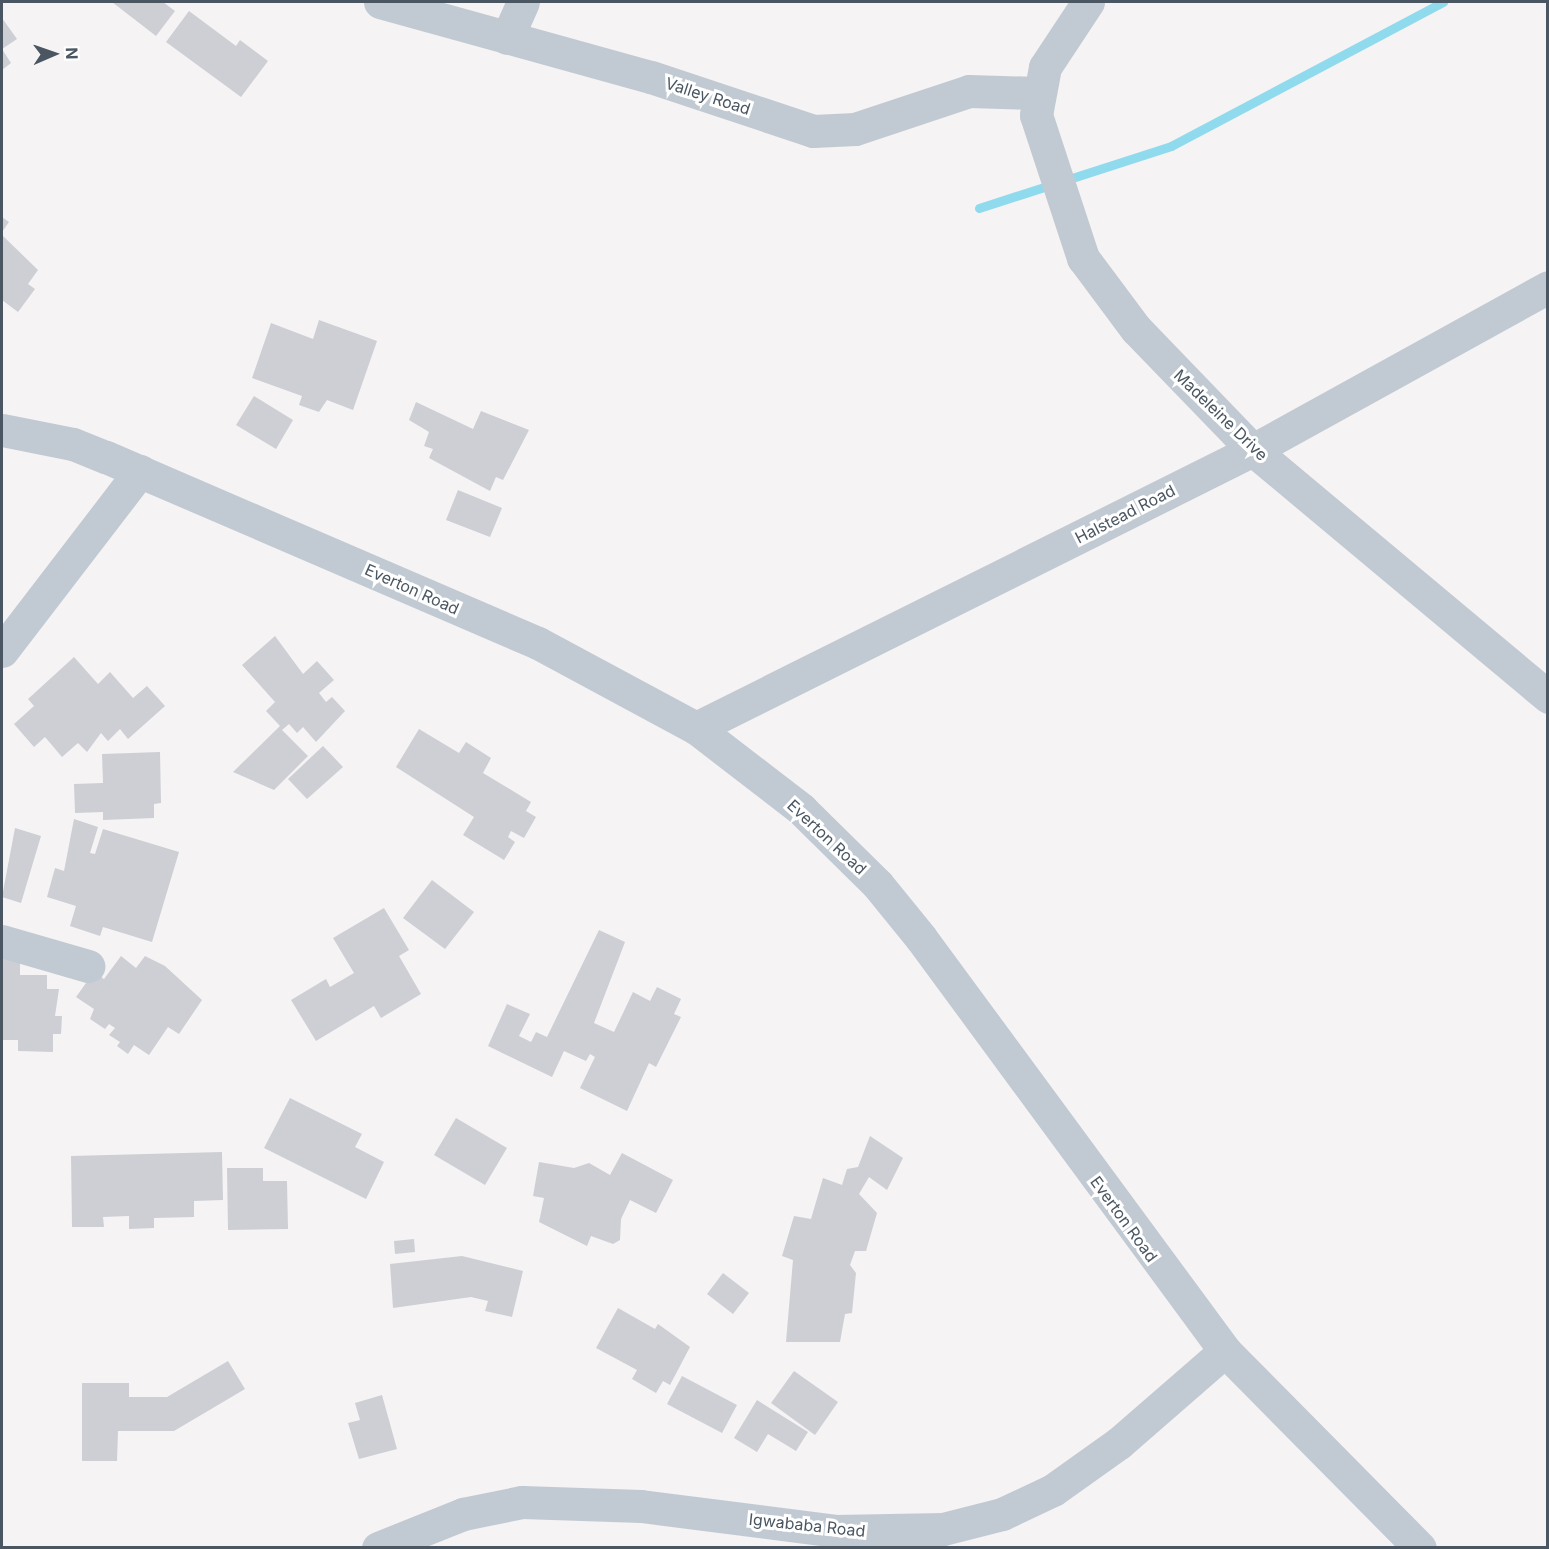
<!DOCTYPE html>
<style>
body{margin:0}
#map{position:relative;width:1549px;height:1549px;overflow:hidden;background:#f5f3f3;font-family:Inter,sans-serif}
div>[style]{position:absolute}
.stream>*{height:9px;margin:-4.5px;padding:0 4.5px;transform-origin:4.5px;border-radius:4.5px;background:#90daee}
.building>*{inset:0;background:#cdcfd5}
.minor>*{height:33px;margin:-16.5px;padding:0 16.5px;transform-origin:16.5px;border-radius:16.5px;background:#c1cad2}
span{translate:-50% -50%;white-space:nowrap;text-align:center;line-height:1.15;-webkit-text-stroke:6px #fff;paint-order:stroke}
.street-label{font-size:16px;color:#4a5661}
.frame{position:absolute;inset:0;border:3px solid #4a5661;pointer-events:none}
.north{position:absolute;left:24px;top:24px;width:60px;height:60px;-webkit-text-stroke:4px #fff;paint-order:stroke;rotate:88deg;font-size:16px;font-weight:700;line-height:24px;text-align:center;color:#4a5661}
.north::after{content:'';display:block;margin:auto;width:21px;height:27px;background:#4a5661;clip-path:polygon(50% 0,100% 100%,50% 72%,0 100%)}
</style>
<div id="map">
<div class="stream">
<div style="left:979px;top:208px;width:202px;rotate:-17.9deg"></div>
<div style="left:1171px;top:146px;width:308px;rotate:-27.9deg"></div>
</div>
<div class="building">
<div style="clip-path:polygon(112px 2px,163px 2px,175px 11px,156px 36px)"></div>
<div style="clip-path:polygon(189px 11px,236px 46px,240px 40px,268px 61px,241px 97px,166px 42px)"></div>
<div style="clip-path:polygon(2px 18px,17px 39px,2px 49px,11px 63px,2px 70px)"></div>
<div style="clip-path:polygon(2px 217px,9px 222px,2px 232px)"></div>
<div style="clip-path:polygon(2px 235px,38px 270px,28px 284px,35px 289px,18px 312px,2px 300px)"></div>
<div style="clip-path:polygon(319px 320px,377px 341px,353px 410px,327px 400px,319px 412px,299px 405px,302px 396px,252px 378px,271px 323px,313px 339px)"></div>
<div style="clip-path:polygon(254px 396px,293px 420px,276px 449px,236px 425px)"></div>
<div style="clip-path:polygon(416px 402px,473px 429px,481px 411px,529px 430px,503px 480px,496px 477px,490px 491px,429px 458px,433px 449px,424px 446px,429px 432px,409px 420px)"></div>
<div style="clip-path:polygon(458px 490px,502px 508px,490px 537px,446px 520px)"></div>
<div style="clip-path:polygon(275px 636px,303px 674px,317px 661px,334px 680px,319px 693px,326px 702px,332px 697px,345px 711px,316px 742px,303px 727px,297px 733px,289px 724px,282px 730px,308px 756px,274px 790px,233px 772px,280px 726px,266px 711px,275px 702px,242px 665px)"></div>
<div style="clip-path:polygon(74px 657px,98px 684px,110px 672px,133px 698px,147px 686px,165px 706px,128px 739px,120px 729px,108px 741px,101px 733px,87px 752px,78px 743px,62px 757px,45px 737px,34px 747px,14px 724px,34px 706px,28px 699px)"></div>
<div style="clip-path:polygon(419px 729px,459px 753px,466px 742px,491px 758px,483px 773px,531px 802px,526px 811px,536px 817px,524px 838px,511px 831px,508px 837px,515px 842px,504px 860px,463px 835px,474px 817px,396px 767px)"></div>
<div style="clip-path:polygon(323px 746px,343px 767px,307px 799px,288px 779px)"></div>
<div style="clip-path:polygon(160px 752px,161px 803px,154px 804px,154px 818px,103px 820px,103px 812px,75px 813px,74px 784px,103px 783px,102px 754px)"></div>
<div style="clip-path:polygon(74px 819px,98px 827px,90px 853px,95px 854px,103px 829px,179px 852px,152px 942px,103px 927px,100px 936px,70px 926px,76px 906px,47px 897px,55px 868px,64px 871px)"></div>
<div style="clip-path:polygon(15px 828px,41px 836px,21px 903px,2px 897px)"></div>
<div style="clip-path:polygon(432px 880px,474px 912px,445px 949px,403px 918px)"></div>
<div style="clip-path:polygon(384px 908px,409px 950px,399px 956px,421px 994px,381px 1018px,374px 1006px,316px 1041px,291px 1000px,326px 979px,330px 987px,354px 973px,333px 938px)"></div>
<div style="clip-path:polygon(599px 930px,625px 942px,594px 1023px,614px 1032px,633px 992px,650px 1001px,657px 987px,681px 999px,674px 1014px,681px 1017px,656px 1067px,649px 1063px,627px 1111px,580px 1088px,595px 1057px,590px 1054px,586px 1061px,564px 1051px,552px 1077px,488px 1046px,507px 1004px,530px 1014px,519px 1036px,531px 1042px,536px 1032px,547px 1037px)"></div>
<div style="clip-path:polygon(121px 956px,136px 968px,145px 956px,165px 966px,202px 1000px,179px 1034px,168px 1027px,149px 1055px,134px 1045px,128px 1054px,117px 1046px,120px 1042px,109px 1035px,115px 1028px,109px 1024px,105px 1029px,90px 1019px,94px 1009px,76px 997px,94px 972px,104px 979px)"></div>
<div style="clip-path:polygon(2px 958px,20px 958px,20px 975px,47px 975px,47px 989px,59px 989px,55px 1016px,62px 1016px,61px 1034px,53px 1034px,53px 1052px,18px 1051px,18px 1040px,2px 1040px)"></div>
<div style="clip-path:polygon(290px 1098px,362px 1134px,355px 1147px,384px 1162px,366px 1199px,264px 1148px)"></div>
<div style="clip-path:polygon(456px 1118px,507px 1148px,485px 1185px,434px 1155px)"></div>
<div style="clip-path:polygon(870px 1136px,903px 1158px,887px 1190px,869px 1177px,859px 1194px,877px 1213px,866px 1251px,855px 1251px,850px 1265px,856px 1273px,852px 1313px,845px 1314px,840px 1342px,786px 1342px,793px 1260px,782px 1256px,794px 1216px,811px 1219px,823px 1178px,842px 1185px,847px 1169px,858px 1167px)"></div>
<div style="clip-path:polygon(222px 1152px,223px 1200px,194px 1201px,194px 1217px,154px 1218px,154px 1228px,129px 1229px,129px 1216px,103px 1217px,104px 1227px,72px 1227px,71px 1156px)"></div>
<div style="clip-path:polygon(622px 1153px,673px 1180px,656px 1213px,630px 1200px,621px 1219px,620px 1240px,613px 1244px,591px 1236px,587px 1246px,539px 1222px,544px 1198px,533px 1196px,539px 1162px,574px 1168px,589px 1163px,610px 1175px)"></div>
<div style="clip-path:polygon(227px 1168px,263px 1168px,263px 1181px,287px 1181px,288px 1229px,228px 1230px)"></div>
<div style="clip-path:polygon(414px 1239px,415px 1252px,395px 1254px,394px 1241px)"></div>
<div style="clip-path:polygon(462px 1256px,523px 1271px,512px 1317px,485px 1311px,488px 1301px,471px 1297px,393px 1308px,390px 1264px)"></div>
<div style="clip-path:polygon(723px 1273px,749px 1293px,733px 1314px,707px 1294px)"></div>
<div style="clip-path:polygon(618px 1308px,655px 1329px,658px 1324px,690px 1347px,670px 1385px,663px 1381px,656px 1393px,632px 1379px,637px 1370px,596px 1348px)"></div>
<div style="clip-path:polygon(228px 1361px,245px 1389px,174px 1431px,118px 1431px,117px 1461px,82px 1461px,82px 1383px,129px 1383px,129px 1397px,167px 1397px)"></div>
<div style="clip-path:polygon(794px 1371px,838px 1402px,815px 1435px,771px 1403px)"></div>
<div style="clip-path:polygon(682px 1376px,737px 1405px,722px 1433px,667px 1404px)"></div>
<div style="clip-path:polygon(382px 1395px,397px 1449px,359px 1459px,348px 1423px,360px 1420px,355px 1403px)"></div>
<div style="clip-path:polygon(757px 1400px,808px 1432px,796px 1451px,768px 1434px,757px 1452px,734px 1438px)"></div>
</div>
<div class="minor">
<div style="left:380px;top:2px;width:281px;rotate:15.5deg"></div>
<div style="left:651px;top:77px;width:171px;rotate:18.4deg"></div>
<div style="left:813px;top:131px;width:42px;rotate:-2.7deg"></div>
<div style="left:855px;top:129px;width:120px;rotate:-18.4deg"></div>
<div style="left:969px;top:91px;width:68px;rotate:1.7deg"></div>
<div style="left:1088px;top:2px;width:78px;rotate:123.5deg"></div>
<div style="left:1045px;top:67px;width:49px;rotate:100.6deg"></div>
<div style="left:1036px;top:115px;width:151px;rotate:71.8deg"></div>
<div style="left:1083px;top:258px;width:89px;rotate:53.3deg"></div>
<div style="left:1136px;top:329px;width:168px;rotate:46deg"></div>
<div style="left:1253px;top:450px;width:385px;rotate:39.9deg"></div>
<div style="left:507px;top:38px;width:39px;rotate:-66deg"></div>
<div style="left:2px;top:430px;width:72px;rotate:11.2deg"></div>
<div style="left:73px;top:444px;width:35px;rotate:22deg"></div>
<div style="left:106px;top:457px;width:470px;rotate:23.3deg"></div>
<div style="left:538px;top:643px;width:179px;rotate:28.3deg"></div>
<div style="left:696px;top:728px;width:133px;rotate:37.6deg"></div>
<div style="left:801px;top:809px;width:108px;rotate:44.6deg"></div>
<div style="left:878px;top:885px;width:68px;rotate:50.9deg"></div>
<div style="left:921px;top:938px;width:513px;rotate:53.64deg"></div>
<div style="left:1225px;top:1351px;width:277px;rotate:45.3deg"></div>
<div style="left:2px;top:651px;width:227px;rotate:-52.5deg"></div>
<div style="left:696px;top:728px;width:623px;rotate:-26.52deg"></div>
<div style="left:1253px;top:450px;width:337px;rotate:-28.9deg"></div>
<div style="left:2px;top:941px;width:90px;rotate:16.2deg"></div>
<div style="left:378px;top:1548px;width:92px;rotate:-21.8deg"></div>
<div style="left:463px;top:1514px;width:60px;rotate:-11.5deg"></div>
<div style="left:522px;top:1502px;width:119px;rotate:1.9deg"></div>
<div style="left:641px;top:1506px;width:196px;rotate:7.3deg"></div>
<div style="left:835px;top:1531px;width:108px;rotate:-1.1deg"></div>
<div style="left:943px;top:1529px;width:61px;rotate:-14.3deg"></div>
<div style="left:1002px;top:1514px;width:56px;rotate:-25.2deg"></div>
<div style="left:1053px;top:1490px;width:81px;rotate:-35.5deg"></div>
<div style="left:1119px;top:1443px;width:140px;rotate:-41deg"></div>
</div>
<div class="street-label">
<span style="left:708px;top:96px;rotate:18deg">Valley Road</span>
<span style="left:1221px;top:415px;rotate:44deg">Madeleine Drive</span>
<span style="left:1125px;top:514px;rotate:-27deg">Halstead Road</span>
<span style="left:412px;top:589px;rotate:24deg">Everton Road</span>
<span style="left:827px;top:837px;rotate:43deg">Everton Road</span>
<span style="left:1124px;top:1219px;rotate:54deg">Everton Road</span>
<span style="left:807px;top:1525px;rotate:6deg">Igwababa Road</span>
</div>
<div class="frame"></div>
<div class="north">N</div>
</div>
